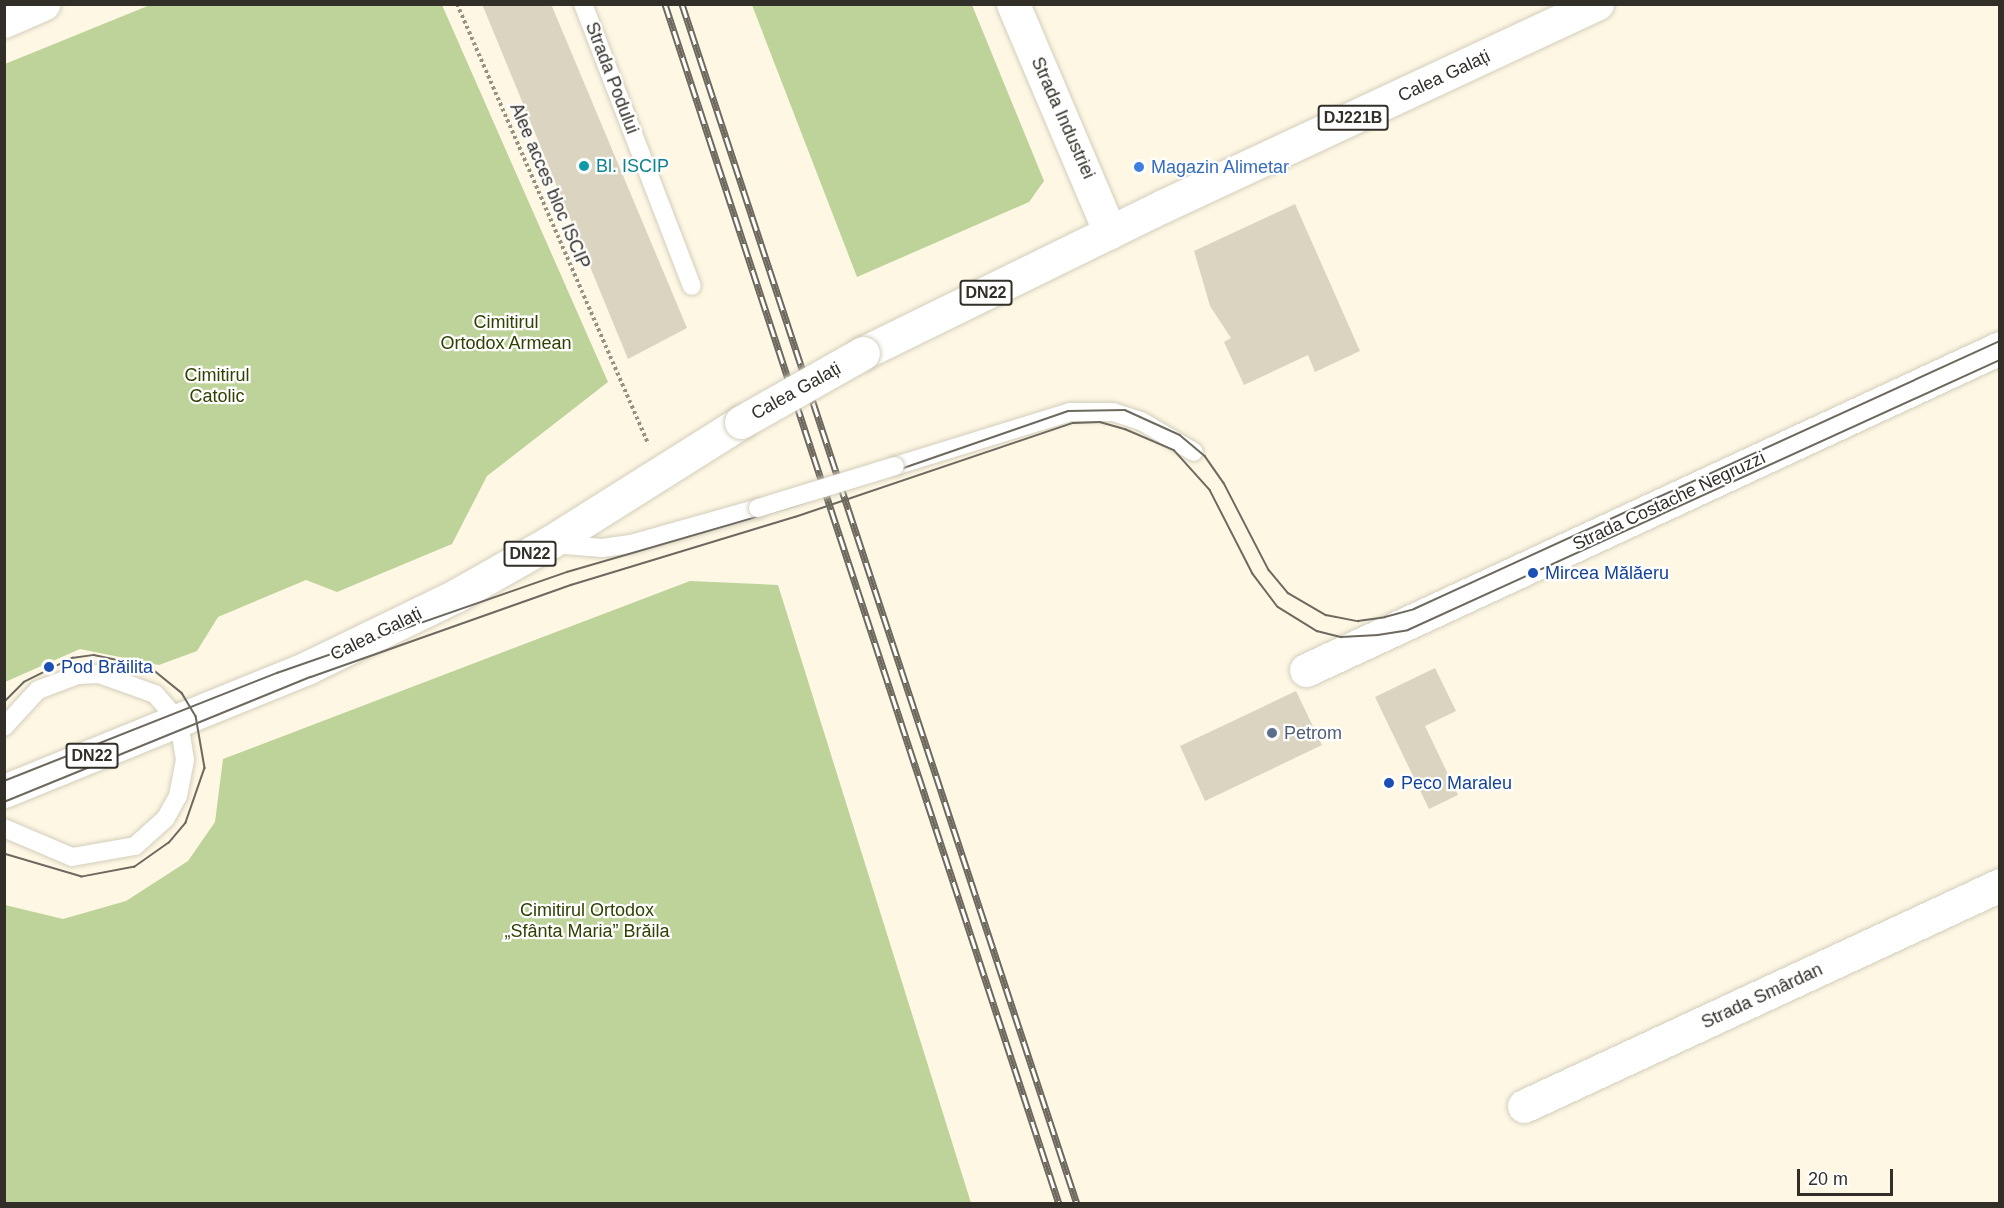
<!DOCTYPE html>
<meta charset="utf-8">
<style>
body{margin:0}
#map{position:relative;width:2004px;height:1208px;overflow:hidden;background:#fdf7e4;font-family:Helvetica,sans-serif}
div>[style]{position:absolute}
.green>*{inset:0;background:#bdd399}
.building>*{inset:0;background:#dad4c1}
.path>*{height:4px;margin-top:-2px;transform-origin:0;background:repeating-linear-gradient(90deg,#969285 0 3px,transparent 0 6px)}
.roads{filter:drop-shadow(0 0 2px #d3cebb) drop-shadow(0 0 2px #d3cebb)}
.lane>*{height:18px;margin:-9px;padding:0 9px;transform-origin:9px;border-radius:9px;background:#fff}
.street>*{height:33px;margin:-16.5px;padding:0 16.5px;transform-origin:16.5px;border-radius:16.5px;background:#fff}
.primary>*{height:33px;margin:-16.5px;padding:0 16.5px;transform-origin:16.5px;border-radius:16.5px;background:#fff}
.tram>*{height:1.5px;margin:-0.75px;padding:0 0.75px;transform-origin:0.75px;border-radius:0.75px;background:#6d695f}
.rail>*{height:7px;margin-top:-3.5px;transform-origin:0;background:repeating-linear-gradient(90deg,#fff 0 14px,#6d695f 0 28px);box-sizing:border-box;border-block:2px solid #6d695f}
.bridges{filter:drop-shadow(0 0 2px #d3cebb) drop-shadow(0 0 2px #d3cebb)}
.lane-bridge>*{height:18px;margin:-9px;padding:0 9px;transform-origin:9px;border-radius:9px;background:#fff}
.primary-bridge>*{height:33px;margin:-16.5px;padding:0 16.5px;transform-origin:16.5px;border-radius:16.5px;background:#fff}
.dots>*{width:16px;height:16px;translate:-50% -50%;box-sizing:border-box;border:3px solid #fff;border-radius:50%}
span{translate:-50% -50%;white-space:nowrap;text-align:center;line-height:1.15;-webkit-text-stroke:4.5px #fff;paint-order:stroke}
.shield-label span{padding:2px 4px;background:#fff;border:2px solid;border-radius:4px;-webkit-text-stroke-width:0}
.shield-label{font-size:16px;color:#322f28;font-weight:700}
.street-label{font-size:18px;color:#322f28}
.culture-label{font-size:18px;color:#0d838f}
.left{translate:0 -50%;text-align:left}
.shop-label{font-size:18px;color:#366cbe}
.park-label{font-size:18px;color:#2f4000}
.transit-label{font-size:18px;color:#164399}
.service-label{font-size:18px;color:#4e5e75}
.frame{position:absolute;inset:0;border:6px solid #322f28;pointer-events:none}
.scale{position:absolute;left:1797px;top:1169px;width:96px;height:27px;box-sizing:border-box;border:3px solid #322f28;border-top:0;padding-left:8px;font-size:18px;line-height:21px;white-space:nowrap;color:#322f28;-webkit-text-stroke:4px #fff;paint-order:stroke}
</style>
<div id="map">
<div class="green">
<div style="clip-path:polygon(150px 5px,442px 5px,608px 382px,487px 476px,452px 544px,337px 592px,306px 580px,218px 617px,197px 651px,159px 665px,80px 649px,5px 682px,5px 64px)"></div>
<div style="clip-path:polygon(752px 5px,972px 5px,1044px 181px,1029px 202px,857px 277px)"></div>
<div style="clip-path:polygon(690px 581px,778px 585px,971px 1203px,5px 1203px,5px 905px,63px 919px,126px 901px,188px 861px,215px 822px,223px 759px)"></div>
</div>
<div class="building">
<div style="clip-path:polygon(482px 4px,551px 4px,687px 328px,628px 359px)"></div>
<div style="clip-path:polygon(1295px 204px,1360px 351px,1315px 372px,1308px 355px,1244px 385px,1224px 342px,1231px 338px,1210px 306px,1194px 251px)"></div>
<div style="clip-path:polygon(1435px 668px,1456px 711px,1425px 726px,1458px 795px,1429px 809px,1375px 697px)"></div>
<div style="clip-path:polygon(1296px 691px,1322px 745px,1205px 801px,1180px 746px)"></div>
</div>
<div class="path">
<div style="left:457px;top:4px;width:480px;rotate:66.5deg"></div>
</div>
<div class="roads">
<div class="lane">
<div style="left:583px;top:4px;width:302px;rotate:68.9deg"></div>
<div style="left:895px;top:466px;width:183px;rotate:-17.1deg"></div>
<div style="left:1070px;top:412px;width:43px"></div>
<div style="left:1113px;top:412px;width:29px;rotate:18deg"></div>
<div style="left:1141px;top:421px;width:61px;rotate:30.3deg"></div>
<div style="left:553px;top:544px;width:49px;rotate:4.7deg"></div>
<div style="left:602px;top:548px;width:29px;rotate:-8deg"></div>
<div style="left:631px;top:544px;width:132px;rotate:-15.8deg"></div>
<div style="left:4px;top:727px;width:50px;rotate:-47.4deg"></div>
<div style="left:38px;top:690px;width:43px;rotate:-20.6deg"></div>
<div style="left:78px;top:675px;width:21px;rotate:-3deg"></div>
<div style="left:99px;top:674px;width:59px;rotate:19.7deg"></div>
<div style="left:155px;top:694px;width:37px;rotate:49deg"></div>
<div style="left:179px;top:722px;width:38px;rotate:81deg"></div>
<div style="left:185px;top:760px;width:37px;rotate:101deg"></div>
<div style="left:178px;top:796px;width:26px;rotate:119deg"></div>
<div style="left:165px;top:819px;width:40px;rotate:138deg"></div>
<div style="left:135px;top:846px;width:64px;rotate:170.1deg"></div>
<div style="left:72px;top:857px;width:74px;rotate:-156.9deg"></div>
</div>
<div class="street">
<div style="left:1013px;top:4px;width:248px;rotate:67deg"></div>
<div style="left:4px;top:21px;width:43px;rotate:-23.6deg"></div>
<div style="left:1306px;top:670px;width:765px;rotate:-24.89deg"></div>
<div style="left:1524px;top:1106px;width:525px;rotate:-24.9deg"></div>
</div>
<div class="primary">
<div style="left:863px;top:353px;width:334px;rotate:-26.1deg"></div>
<div style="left:1163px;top:206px;width:479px;rotate:-25deg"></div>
<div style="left:4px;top:791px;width:329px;rotate:-22.1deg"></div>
<div style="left:309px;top:667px;width:165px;rotate:-25.9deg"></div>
<div style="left:457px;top:595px;width:106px;rotate:-29.5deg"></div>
<div style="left:549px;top:543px;width:227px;rotate:-32.2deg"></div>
</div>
</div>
<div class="tram">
<div style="left:4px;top:702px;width:28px;rotate:-45deg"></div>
<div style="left:24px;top:682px;width:54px;rotate:-26.6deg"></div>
<div style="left:72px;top:658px;width:22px;rotate:-8deg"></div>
<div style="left:94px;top:655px;width:57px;rotate:12.1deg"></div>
<div style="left:150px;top:667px;width:41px;rotate:39.1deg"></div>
<div style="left:182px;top:693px;width:27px;rotate:59deg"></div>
<div style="left:196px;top:716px;width:53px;rotate:80.2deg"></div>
<div style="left:205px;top:768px;width:58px;rotate:109.1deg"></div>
<div style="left:186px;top:823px;width:26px;rotate:130deg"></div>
<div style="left:169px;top:843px;width:42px;rotate:144.8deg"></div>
<div style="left:135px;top:867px;width:54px;rotate:169.3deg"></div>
<div style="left:82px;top:877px;width:81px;rotate:-163.6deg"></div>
<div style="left:4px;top:781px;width:294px;rotate:-21.6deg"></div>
<div style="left:277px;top:673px;width:307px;rotate:-19.2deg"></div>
<div style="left:567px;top:572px;width:233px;rotate:-16.2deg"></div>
<div style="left:791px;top:507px;width:293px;rotate:-19.1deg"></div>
<div style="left:1068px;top:411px;width:57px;rotate:-1deg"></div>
<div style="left:1125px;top:410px;width:60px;rotate:24.4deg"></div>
<div style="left:1180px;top:435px;width:33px;rotate:40deg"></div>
<div style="left:1205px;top:456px;width:33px;rotate:55deg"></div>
<div style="left:1224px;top:483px;width:98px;rotate:62.7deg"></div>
<div style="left:1269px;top:570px;width:30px;rotate:50deg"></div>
<div style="left:1288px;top:593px;width:44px;rotate:30.1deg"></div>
<div style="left:1326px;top:615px;width:33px;rotate:11deg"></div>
<div style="left:1358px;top:621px;width:27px;rotate:-8deg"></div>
<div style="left:1385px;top:617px;width:30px;rotate:-15deg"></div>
<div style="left:1414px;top:609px;width:644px;rotate:-24.58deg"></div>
<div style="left:4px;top:802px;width:331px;rotate:-22.2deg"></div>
<div style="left:311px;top:677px;width:276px;rotate:-19.5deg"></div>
<div style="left:571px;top:585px;width:234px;rotate:-16.9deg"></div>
<div style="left:795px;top:517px;width:293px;rotate:-18.7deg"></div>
<div style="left:1073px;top:423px;width:27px;rotate:-2deg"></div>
<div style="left:1100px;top:422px;width:26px;rotate:16deg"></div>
<div style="left:1125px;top:429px;width:53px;rotate:23.2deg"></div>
<div style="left:1174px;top:450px;width:54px;rotate:48deg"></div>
<div style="left:1210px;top:490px;width:94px;rotate:62.9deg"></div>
<div style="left:1253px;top:574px;width:41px;rotate:52.9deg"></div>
<div style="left:1278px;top:607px;width:46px;rotate:31.6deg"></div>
<div style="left:1317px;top:631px;width:25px;rotate:14deg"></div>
<div style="left:1341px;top:637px;width:37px;rotate:-3deg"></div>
<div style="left:1378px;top:635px;width:30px;rotate:-9deg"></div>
<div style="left:1408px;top:630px;width:651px;rotate:-24.52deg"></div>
</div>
<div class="rail">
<div style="left:665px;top:4px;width:1263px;rotate:71.82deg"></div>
<div style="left:682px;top:4px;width:1263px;rotate:71.78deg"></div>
</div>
<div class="bridges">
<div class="lane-bridge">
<div style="left:758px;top:508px;width:143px;rotate:-17deg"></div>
</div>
<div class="primary-bridge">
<div style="left:741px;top:422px;width:140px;rotate:-29.5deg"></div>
</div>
</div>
<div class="dots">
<div style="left:584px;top:166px;background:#0f9aa8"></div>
<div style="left:1139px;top:167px;background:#3f7fe0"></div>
<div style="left:1533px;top:573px;background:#1a4fb4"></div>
<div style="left:49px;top:667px;background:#1a4fb4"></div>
<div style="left:1272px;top:733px;background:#5c6f8a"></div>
<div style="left:1389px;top:783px;background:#1a4fb4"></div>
</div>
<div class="shield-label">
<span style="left:1353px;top:118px">DJ221B</span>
<span style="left:986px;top:293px">DN22</span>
<span style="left:530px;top:554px">DN22</span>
<span style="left:92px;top:756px">DN22</span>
</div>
<div class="street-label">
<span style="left:1444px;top:76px;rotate:-25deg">Calea Galați</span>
<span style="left:612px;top:78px;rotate:69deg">Strada Podului</span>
<span style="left:1063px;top:118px;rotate:66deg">Strada Industriei</span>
<span style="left:550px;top:186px;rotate:67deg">Alee acces bloc ISCIP</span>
<span style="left:796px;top:391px;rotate:-29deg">Calea Galați</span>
<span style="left:1669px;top:501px;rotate:-25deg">Strada Costache Negruzzi</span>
<span style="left:376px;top:634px;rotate:-26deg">Calea Galați</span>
<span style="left:1762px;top:996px;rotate:-25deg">Strada Smârdan</span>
</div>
<div class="culture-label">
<span class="left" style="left:596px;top:166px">Bl. ISCIP</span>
</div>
<div class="shop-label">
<span class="left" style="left:1151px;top:167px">Magazin Alimetar</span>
</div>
<div class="park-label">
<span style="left:506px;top:333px">Cimitirul<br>Ortodox Armean</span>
<span style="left:217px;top:386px">Cimitirul<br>Catolic</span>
<span style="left:587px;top:921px">Cimitirul Ortodox<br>„Sfânta Maria” Brăila</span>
</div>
<div class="transit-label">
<span class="left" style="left:1545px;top:573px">Mircea Mălăeru</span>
<span class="left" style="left:61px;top:667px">Pod Brăilita</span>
<span class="left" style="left:1401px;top:783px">Peco Maraleu</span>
</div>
<div class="service-label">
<span class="left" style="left:1284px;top:733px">Petrom</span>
</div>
<div class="frame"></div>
<div class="scale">20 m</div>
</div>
